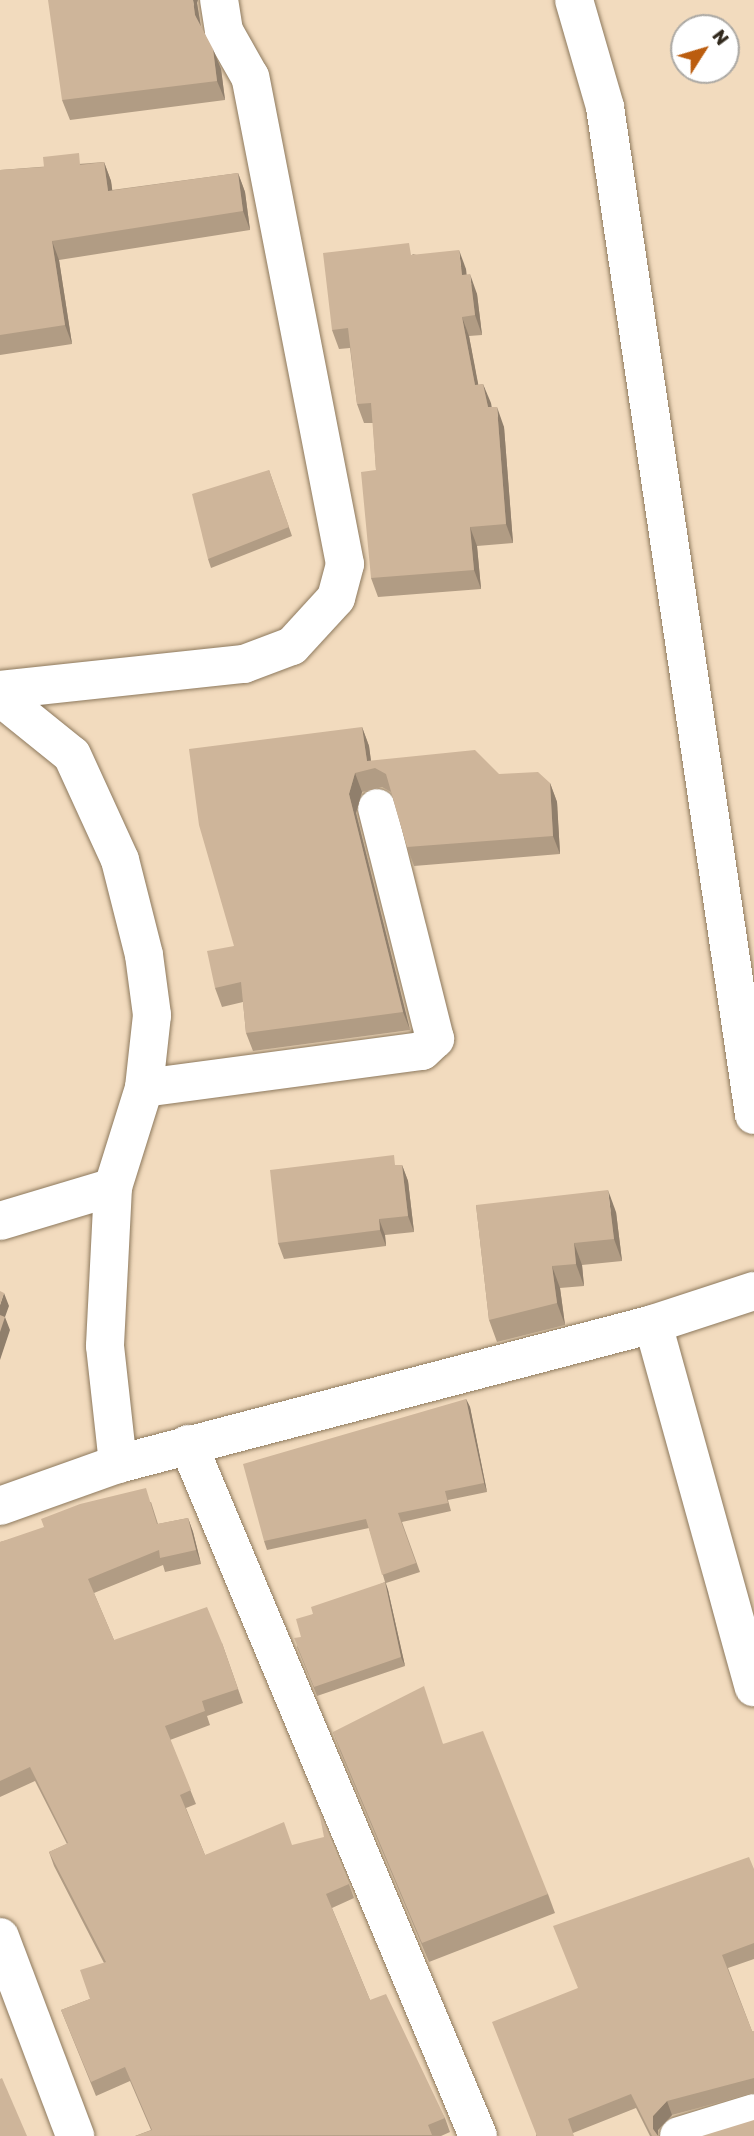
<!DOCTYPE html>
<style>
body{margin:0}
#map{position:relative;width:754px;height:2136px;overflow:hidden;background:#f2dbbe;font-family:Rubik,sans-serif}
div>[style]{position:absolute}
.roads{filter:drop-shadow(0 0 2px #8d795d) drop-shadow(0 0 2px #8d795d)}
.minor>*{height:38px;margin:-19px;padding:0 19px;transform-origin:19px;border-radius:19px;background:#fff}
.wall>*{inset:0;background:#b19c84}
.shaded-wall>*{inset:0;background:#907f6c}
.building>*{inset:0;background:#ceb59a}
span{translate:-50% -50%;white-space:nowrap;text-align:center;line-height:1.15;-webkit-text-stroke:5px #fff;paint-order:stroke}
.north{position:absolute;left:670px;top:14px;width:70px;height:70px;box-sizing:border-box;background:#fff;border:2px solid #aca9a4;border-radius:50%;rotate:53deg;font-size:19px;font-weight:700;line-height:28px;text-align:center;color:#30281c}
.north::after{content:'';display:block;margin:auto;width:24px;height:32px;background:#bb5d0f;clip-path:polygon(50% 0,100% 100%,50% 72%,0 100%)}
</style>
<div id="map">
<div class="roads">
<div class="minor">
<div style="left:574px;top:0;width:111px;rotate:73.8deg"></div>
<div style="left:605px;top:107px;width:1019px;rotate:81.59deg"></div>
<div style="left:0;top:690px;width:245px;rotate:-6.1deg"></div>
<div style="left:244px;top:664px;width:51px;rotate:-20.6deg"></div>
<div style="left:292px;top:646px;width:65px;rotate:-47.5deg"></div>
<div style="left:336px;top:598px;width:35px;rotate:-75deg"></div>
<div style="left:345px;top:564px;width:496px;rotate:-101deg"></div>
<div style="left:250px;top:77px;width:53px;rotate:-119.5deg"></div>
<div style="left:224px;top:31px;width:31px;rotate:-99deg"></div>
<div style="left:0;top:697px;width:92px;rotate:38.9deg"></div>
<div style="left:72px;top:755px;width:115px;rotate:65.4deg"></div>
<div style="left:120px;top:860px;width:98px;rotate:75.8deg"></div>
<div style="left:144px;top:955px;width:61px;rotate:82.4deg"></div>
<div style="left:152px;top:1015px;width:73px;rotate:96.3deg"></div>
<div style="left:144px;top:1088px;width:104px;rotate:107.4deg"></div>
<div style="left:113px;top:1187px;width:159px;rotate:92.9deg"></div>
<div style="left:105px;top:1346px;width:119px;rotate:83.7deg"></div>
<div style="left:144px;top:1088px;width:280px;rotate:-7.6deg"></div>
<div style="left:422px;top:1051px;width:18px;rotate:-43deg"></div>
<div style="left:435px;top:1039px;width:238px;rotate:-104.1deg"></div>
<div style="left:0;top:1221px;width:118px;rotate:-16.7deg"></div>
<div style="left:653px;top:1324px;width:377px;rotate:74.5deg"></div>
<div style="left:188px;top:1444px;width:750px;rotate:67.26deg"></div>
<div style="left:0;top:1506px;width:125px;rotate:-19.6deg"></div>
<div style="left:118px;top:1464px;width:553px;rotate:-14.66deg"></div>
<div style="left:653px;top:1324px;width:106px;rotate:-18.1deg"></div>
<div style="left:0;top:1937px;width:213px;rotate:69.3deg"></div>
<div style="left:679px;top:2136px;width:78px;rotate:-17deg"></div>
</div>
</div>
<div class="wall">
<div style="clip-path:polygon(197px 3px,201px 26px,221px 69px,225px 100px,70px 120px,62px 100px)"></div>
<div style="clip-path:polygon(104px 162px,111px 181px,112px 190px,238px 173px,245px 192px,250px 230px,59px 260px,72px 344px,0 355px,0 170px)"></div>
<div style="clip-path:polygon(413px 254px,466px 269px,466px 275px,477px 294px,482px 335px,469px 336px,478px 385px,483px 384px,491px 407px,504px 427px,513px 543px,477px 546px,481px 589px,378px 597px,371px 578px,376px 470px,373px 423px,364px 423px,357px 404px,350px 348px,339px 349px,332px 330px)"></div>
<div style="clip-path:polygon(269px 470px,292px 536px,211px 568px,208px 559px)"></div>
<div style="clip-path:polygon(362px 727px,369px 746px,371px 761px,499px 774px,550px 783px,557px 802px,560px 854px,414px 866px,407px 847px,391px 792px,382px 787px,362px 792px,356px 813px,410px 1030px,253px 1051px,246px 1033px,243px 1002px,222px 1007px,215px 988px,234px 946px)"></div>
<div style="clip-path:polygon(397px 1165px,402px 1165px,408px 1181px,414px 1232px,385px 1235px,386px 1246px,284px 1259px,278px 1243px)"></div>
<div style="clip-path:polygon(476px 1205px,616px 1212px,622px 1261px,582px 1265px,584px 1286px,560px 1288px,565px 1325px,497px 1342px,489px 1320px)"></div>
<div style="clip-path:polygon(466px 1399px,470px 1407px,487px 1492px,448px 1500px,451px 1511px,402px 1522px,420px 1572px,386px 1583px,388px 1590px,405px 1666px,317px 1696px,297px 1647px,313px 1614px,385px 1582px,369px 1528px,267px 1550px,264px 1541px)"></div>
<div style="clip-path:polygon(151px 1502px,158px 1524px,188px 1518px,193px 1532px,201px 1564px,165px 1572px,163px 1565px,94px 1593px,114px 1640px,222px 1643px,243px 1703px,207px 1716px,210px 1725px,170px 1740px,196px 1804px,186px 1808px,205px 1855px,293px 1845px,349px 1884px,354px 1898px,332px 1908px,370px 2000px,445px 2118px,450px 2132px,441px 2136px,135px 2136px,151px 2130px,130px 2081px,96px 2096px,61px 2010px,90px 1999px,104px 1963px,54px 1866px,49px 1852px,67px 1844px,35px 1781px,0 1797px,0 1542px)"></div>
<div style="clip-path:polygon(333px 1732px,444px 1744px,548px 1894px,555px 1913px,429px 1962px,340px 1751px)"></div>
<div style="clip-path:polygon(754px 1869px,754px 1959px,728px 1968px,752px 2031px,754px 2031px,754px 2093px,672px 2115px,658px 2130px,658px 2136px,650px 2136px,636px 2108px,573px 2133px,536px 2136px,578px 1988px)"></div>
</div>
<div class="shaded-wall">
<div style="clip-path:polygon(193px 0,198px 0,197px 3px,202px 34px,195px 15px)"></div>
<div style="clip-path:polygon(213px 49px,221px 69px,225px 100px,217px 81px)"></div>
<div style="clip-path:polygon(104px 162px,111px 181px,115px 210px,108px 191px)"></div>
<div style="clip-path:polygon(238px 173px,245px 192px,250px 230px,243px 211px)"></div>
<div style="clip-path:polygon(52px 241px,59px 260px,72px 344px,65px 325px)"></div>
<div style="clip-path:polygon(459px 250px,466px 269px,469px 295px,462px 275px)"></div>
<div style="clip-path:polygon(470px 274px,477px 294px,482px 335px,475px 315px)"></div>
<div style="clip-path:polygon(462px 317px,469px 336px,482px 404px,475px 385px)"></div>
<div style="clip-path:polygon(483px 384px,491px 403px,495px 426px,488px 407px)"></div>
<div style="clip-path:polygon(497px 407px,504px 427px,513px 543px,506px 524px)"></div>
<div style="clip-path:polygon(470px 527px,477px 546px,481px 589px,474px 570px)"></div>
<div style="clip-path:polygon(362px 727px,369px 746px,372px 769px,367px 761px)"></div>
<div style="clip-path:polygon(355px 773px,362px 792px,356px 813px,410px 1030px,403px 1012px,349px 794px)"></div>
<div style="clip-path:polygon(550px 783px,557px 802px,560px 854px,553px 836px)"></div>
<div style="clip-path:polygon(402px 1165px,408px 1181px,414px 1232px,408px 1216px)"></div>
<div style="clip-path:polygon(608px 1190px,616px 1212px,622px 1261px,614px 1239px)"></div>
<div style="clip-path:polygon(379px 1219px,385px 1235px,386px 1246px,380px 1230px)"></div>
<div style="clip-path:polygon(574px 1243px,582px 1265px,584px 1286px,576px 1264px)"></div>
<div style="clip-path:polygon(552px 1266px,560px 1288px,565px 1325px,557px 1303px)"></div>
<div style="clip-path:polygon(4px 1293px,9px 1306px,5px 1317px,10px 1330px,0 1360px,0 1305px)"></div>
<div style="clip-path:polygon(466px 1399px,470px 1407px,487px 1492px,484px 1483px)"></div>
<div style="clip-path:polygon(188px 1518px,193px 1532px,201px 1564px,196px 1550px)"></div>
<div style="clip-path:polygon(385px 1582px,388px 1590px,405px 1666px,401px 1657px)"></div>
<div style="clip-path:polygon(667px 2101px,672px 2115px,658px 2130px,658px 2136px,653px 2129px,653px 2116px)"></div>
</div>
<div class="building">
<div style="clip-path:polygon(48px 0,193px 0,195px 15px,213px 49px,217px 81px,62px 100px)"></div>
<div style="clip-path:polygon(79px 153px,80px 165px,104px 162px,108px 191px,238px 173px,243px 211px,52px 241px,65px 325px,0 335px,0 170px,44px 167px,43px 157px)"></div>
<div style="clip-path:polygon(409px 243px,411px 255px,459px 250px,462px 275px,470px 274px,475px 315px,462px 317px,475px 385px,483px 384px,488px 407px,497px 407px,506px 524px,470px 527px,474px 570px,371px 578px,361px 472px,376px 470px,371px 403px,357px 404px,348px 328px,332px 330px,323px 253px)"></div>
<div style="clip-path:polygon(269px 470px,289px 527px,208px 559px,192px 494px)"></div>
<div style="clip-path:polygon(362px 727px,367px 761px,475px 750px,499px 774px,538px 772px,550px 783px,553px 836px,407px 847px,386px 774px,375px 768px,355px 773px,349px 794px,403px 1012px,246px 1033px,241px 982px,215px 988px,207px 951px,234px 946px,199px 825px,189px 749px)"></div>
<div style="clip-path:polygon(394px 1155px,395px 1165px,402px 1165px,408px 1216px,379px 1219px,380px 1230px,278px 1243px,270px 1170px)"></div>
<div style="clip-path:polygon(608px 1190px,614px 1239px,574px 1243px,576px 1264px,552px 1266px,557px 1303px,489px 1320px,476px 1205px)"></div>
<div style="clip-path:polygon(0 1291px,4px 1293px,0 1305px)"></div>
<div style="clip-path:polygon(0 1315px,5px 1317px,0 1332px)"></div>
<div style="clip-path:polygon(466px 1399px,484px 1483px,445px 1491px,448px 1503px,398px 1513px,416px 1563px,382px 1575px,366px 1519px,264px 1541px,243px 1464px)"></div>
<div style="clip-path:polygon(146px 1488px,157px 1524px,188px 1518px,196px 1550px,160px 1558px,159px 1550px,88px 1579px,114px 1640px,207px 1607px,222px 1643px,238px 1689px,202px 1701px,205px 1711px,165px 1726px,191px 1790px,180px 1795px,205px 1855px,284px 1822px,292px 1845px,324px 1837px,319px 1811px,349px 1884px,326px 1894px,370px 2000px,386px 1994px,445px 2118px,428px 2125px,432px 2135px,135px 2136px,152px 2130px,125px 2067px,91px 2082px,61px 2010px,90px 1999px,80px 1970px,106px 1962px,49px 1852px,68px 1843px,30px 1767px,0 1781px,0 1542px,44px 1527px,41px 1519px,80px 1504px)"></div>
<div style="clip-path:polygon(385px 1582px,401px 1657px,314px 1687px,294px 1638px,301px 1637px,296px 1619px,313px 1614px,311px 1607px)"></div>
<div style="clip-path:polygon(424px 1686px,443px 1744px,483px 1731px,548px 1894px,422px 1943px,333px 1732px)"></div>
<div style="clip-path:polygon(749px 1857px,754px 1869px,754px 1943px,722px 1955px,752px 2031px,754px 2031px,754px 2078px,667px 2101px,653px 2116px,653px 2129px,658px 2136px,652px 2136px,631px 2094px,568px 2119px,574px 2136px,537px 2136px,492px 2022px,578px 1988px,553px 1926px)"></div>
<div style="clip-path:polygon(2px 2078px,27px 2136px,0 2136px,0 2079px)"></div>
<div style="clip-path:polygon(754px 2120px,754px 2136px,702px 2136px)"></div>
</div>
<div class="north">N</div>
</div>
